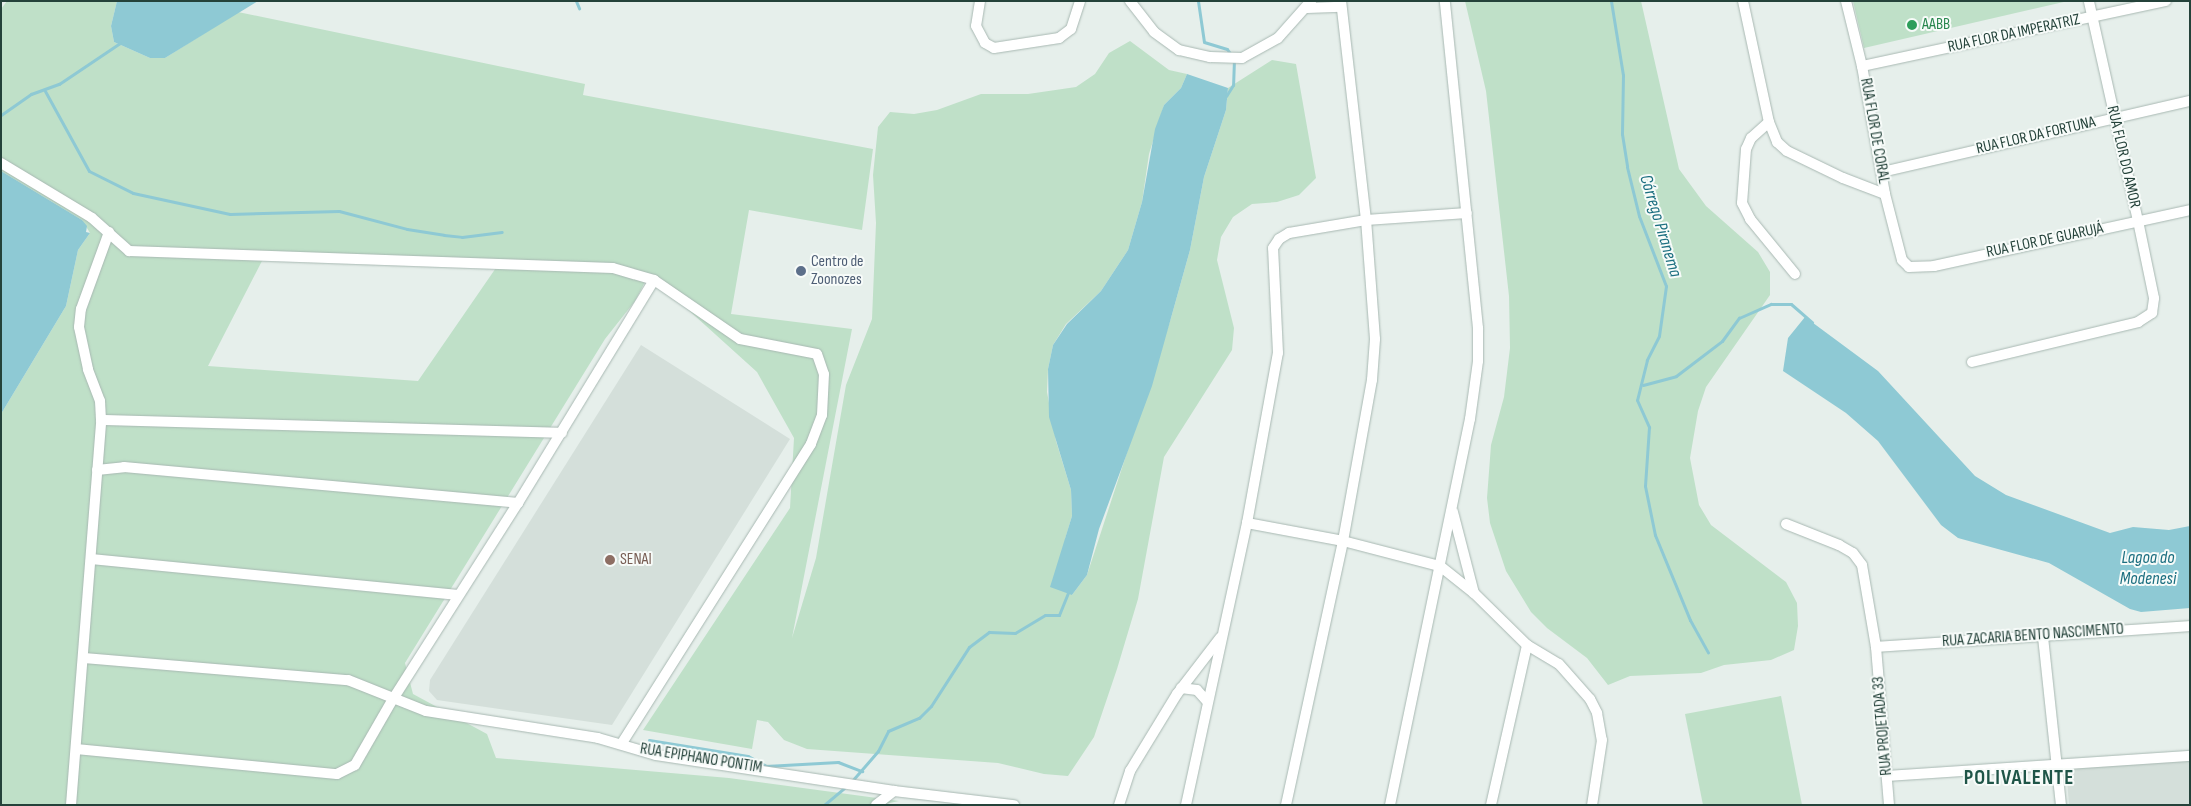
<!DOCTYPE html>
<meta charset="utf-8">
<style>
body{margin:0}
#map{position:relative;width:2191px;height:806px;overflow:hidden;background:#e6efeb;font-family:"Sofia Sans Condensed",sans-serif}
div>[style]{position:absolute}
.built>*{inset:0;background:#d4dfda}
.green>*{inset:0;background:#bfe0c8}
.water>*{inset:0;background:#8ec9d4}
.stream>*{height:3px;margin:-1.5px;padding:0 1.5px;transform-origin:1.5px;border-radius:1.5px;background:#8ec9d4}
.roads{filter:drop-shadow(0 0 1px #a8b8b2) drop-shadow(0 0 1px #a8b8b2)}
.minor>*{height:10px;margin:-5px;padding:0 5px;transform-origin:5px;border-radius:5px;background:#fff}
.dots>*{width:14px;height:14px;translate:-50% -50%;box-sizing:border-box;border:2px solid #f7fbf9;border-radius:50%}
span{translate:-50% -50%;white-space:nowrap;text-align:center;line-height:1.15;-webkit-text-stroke:4px #f7fbf9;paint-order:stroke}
.leisure-label{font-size:16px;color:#27864d}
.left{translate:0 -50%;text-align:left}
.street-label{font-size:16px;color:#24423a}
.service-label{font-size:16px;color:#4e5e75}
.education-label{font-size:16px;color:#785e54}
.water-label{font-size:18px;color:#1c6f80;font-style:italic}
.district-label{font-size:21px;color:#1f5548;font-weight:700;letter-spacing:1px}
.frame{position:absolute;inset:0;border:2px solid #24423a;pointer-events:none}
</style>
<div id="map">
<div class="built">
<div style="clip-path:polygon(641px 345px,790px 439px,612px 725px,437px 700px,429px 691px,430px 680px)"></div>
<div style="clip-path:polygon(2190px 758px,2190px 805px,2069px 805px,2066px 767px)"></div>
</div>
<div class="green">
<div style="clip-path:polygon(evenodd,7px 1px,117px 1px,111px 26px,114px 42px,150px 58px,165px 58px,238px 12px,585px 84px,583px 95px,873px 149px,862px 230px,749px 210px,731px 314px,852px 329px,792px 638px,816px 558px,846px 385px,872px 319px,876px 223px,873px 175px,878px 127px,890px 112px,914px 114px,937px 110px,981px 94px,1028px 94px,1076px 87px,1095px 74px,1109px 53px,1130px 41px,1169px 70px,1187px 74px,1181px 88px,1164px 105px,1149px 154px,1142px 202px,1128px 250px,1101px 291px,1066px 324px,1053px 345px,1048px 369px,1047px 392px,1056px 441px,1071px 490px,1072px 516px,1065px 539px,1072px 595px,1087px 575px,1171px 318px,1190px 250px,1204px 177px,1226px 110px,1228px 88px,1272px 60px,1296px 64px,1316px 178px,1299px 195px,1277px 202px,1252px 204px,1233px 217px,1221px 237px,1217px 260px,1234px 328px,1232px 350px,1164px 457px,1138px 599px,1117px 669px,1094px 737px,1068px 776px,1044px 774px,998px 763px,807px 749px,784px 740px,768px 722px,757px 720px,752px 749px,643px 730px,790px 508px,794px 438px,757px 372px,674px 297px,646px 280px,635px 301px,605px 339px,405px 663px,413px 694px,487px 734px,496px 758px,729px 778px,899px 801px,880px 805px,1px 805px,1px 414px,66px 306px,78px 250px,90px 233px,82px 220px,1px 171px,1px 9px,7px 1px,263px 259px,500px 262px,418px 381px,208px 366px,263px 259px)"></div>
<div style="clip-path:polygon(1465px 1px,1641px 1px,1679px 169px,1706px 206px,1758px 252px,1770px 272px,1770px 295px,1706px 387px,1698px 411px,1690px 458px,1699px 505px,1711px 525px,1786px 582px,1797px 603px,1798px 626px,1794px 650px,1771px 660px,1724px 665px,1701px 673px,1630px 676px,1608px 685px,1587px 658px,1547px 628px,1531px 612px,1506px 571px,1490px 523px,1487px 498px,1491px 445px,1504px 397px,1510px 348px,1509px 296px,1486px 91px)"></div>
<div style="clip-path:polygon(1853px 1px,2068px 1px,1864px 48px)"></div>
<div style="clip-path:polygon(1781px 696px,1802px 805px,1703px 805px,1685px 714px)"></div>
</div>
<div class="water">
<div style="clip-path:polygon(117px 1px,258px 1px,165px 58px,150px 58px,114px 42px,111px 26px)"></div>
<div style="clip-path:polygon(1187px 74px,1228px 88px,1226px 110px,1204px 177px,1190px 250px,1152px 386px,1099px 529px,1087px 575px,1072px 595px,1050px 587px,1072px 516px,1071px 490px,1049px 417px,1048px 369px,1053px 345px,1067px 324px,1101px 291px,1128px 250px,1142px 202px,1155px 129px,1164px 105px,1181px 88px)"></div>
<div style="clip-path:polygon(1px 171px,82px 220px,87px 226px,86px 232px,90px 233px,78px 250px,66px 306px,1px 414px)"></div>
<div style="clip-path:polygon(1805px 317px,1878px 371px,1975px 476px,2006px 495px,2110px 533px,2133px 527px,2169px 530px,2190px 526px,2190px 608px,2141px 612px,2130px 609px,2049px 563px,1958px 538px,1941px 525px,1878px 441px,1846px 413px,1783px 371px,1788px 338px)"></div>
</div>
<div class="stream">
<div style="left:576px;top:1px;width:8px;rotate:67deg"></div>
<div style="left:1198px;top:1px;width:41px;rotate:81.7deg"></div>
<div style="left:1204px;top:42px;width:24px;rotate:17deg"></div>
<div style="left:1227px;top:49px;width:12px;rotate:55deg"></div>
<div style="left:1234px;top:59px;width:26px;rotate:92deg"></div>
<div style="left:1233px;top:85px;width:13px;rotate:122deg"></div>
<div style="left:1611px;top:1px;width:75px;rotate:80.8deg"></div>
<div style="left:1623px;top:75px;width:59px;rotate:91deg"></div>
<div style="left:1622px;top:134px;width:33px;rotate:81deg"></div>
<div style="left:1627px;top:167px;width:50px;rotate:76.2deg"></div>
<div style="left:1639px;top:216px;width:75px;rotate:68.9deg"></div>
<div style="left:1666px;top:286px;width:50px;rotate:98deg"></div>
<div style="left:1659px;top:336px;width:27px;rotate:117deg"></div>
<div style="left:1647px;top:360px;width:41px;rotate:104deg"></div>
<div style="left:1637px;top:400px;width:30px;rotate:66deg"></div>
<div style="left:1649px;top:427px;width:59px;rotate:93.9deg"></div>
<div style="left:1645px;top:486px;width:50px;rotate:78.5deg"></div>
<div style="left:1655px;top:535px;width:92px;rotate:67.6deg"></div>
<div style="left:1690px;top:620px;width:37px;rotate:61deg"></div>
<div style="left:45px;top:91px;width:91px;rotate:61.2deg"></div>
<div style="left:89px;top:171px;width:49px;rotate:26.6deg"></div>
<div style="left:133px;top:193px;width:99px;rotate:12.2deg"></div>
<div style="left:230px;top:214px;width:109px;rotate:-1.6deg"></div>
<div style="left:339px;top:211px;width:70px;rotate:14.8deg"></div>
<div style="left:407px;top:229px;width:37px;rotate:9deg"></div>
<div style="left:444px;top:235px;width:18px;rotate:6deg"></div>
<div style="left:462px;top:237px;width:40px;rotate:-7.1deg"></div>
<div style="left:1px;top:115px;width:37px;rotate:-35deg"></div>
<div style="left:31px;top:94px;width:30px;rotate:-20deg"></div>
<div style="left:59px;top:84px;width:73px;rotate:-33.9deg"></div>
<div style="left:1643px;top:385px;width:34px;rotate:-15deg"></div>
<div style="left:1676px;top:376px;width:58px;rotate:-37.3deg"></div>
<div style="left:1722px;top:341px;width:29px;rotate:-54deg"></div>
<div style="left:1739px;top:318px;width:35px;rotate:-24deg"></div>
<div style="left:1771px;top:304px;width:20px"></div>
<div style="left:1791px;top:304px;width:28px;rotate:41deg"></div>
<div style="left:649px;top:740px;width:100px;rotate:9.2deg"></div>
<div style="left:748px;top:756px;width:21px;rotate:29deg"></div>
<div style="left:766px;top:766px;width:72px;rotate:-3.2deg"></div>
<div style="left:838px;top:762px;width:26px;rotate:21deg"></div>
<div style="left:851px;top:782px;width:41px;rotate:-48.9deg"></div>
<div style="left:878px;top:751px;width:22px;rotate:-63deg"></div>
<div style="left:888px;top:731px;width:34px;rotate:-23deg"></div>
<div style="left:919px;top:718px;width:17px;rotate:-45deg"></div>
<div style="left:931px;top:706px;width:70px;rotate:-57.2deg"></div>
<div style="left:969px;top:647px;width:25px;rotate:-37deg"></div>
<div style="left:989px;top:632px;width:26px;rotate:2deg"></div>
<div style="left:1015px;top:633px;width:35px;rotate:-31deg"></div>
<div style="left:1045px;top:615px;width:14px"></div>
<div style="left:1059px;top:615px;width:27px;rotate:-68deg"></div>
<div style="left:824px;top:805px;width:30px;rotate:-40deg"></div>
</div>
<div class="roads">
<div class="minor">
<div style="left:980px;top:1px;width:25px;rotate:99deg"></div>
<div style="left:976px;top:26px;width:19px;rotate:62deg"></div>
<div style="left:985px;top:43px;width:10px;rotate:29deg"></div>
<div style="left:994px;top:48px;width:66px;rotate:-8.7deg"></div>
<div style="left:1059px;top:38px;width:15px;rotate:-37deg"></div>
<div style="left:1071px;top:29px;width:29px;rotate:-72deg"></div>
<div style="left:1130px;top:1px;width:39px;rotate:52deg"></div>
<div style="left:1154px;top:32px;width:31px;rotate:36deg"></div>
<div style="left:1179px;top:50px;width:32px;rotate:13deg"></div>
<div style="left:1210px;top:57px;width:32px;rotate:2deg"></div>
<div style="left:1242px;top:58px;width:41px;rotate:-29.1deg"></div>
<div style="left:1278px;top:38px;width:50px;rotate:-48.3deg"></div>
<div style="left:1743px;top:1px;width:124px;rotate:77.9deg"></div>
<div style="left:1769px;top:122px;width:22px;rotate:68deg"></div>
<div style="left:1777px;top:142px;width:13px;rotate:42deg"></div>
<div style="left:1787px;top:151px;width:62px;rotate:25.7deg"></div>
<div style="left:1843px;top:178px;width:45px;rotate:20.9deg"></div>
<div style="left:1846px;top:1px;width:67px;rotate:76.2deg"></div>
<div style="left:1862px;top:66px;width:130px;rotate:79.8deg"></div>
<div style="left:1885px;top:194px;width:68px;rotate:75.6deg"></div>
<div style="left:1902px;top:260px;width:10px;rotate:45deg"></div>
<div style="left:1909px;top:267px;width:25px;rotate:-2deg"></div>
<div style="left:1934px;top:266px;width:262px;rotate:-12.3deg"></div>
<div style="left:1307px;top:8px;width:34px;rotate:-2deg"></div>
<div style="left:1862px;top:66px;width:311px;rotate:-12.1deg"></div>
<div style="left:1769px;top:122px;width:24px;rotate:138deg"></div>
<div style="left:1751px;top:138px;width:12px;rotate:114deg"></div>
<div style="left:1746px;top:149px;width:54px;rotate:94.2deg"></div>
<div style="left:1742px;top:203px;width:18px;rotate:63deg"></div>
<div style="left:1750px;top:219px;width:71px;rotate:50.7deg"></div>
<div style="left:1px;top:163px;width:106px;rotate:31.1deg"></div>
<div style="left:92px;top:218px;width:50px;rotate:41.7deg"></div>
<div style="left:129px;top:251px;width:484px;rotate:2deg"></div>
<div style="left:613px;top:268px;width:43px;rotate:16.3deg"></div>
<div style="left:654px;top:280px;width:104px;rotate:34.5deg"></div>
<div style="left:740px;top:339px;width:78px;rotate:11deg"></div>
<div style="left:817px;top:354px;width:21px;rotate:71deg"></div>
<div style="left:824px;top:374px;width:41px;rotate:92.8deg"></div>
<div style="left:822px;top:415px;width:31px;rotate:111deg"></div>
<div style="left:811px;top:444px;width:355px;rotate:122.3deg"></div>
<div style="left:1882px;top:172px;width:316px;rotate:-13deg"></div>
<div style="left:1972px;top:362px;width:171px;rotate:-13.5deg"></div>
<div style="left:2138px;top:322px;width:17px;rotate:-33deg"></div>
<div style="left:2152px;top:313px;width:15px;rotate:-82deg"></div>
<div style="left:2154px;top:298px;width:79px;rotate:-101.7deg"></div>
<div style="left:2138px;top:221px;width:225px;rotate:-102.6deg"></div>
<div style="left:101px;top:420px;width:461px;rotate:1.6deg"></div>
<div style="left:97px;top:470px;width:27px;rotate:-6deg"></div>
<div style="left:124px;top:467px;width:396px;rotate:5.2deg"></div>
<div style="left:1453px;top:512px;width:84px;rotate:75.5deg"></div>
<div style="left:1247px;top:523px;width:98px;rotate:10.6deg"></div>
<div style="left:1343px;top:541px;width:100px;rotate:14.5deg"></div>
<div style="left:1440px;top:566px;width:43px;rotate:38.5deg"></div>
<div style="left:1474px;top:593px;width:74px;rotate:44.5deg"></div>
<div style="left:1527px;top:645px;width:37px;rotate:31deg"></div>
<div style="left:1559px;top:664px;width:47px;rotate:48.5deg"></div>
<div style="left:1590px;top:699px;width:16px;rotate:63deg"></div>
<div style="left:1597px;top:713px;width:27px;rotate:80deg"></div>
<div style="left:1602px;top:740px;width:66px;rotate:98.7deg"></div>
<div style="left:1786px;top:524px;width:57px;rotate:21.6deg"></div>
<div style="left:1839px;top:545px;width:16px;rotate:30deg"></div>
<div style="left:1853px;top:553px;width:15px;rotate:53deg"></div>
<div style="left:1862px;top:565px;width:83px;rotate:80.3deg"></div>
<div style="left:1876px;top:647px;width:159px;rotate:85.3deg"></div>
<div style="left:91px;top:559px;width:369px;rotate:5.6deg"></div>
<div style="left:2043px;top:637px;width:169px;rotate:83.9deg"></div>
<div style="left:1876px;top:647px;width:315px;rotate:-3.8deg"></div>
<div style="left:84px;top:658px;width:265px;rotate:4.8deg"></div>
<div style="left:348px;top:680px;width:84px;rotate:21.7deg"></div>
<div style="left:426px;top:711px;width:174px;rotate:8.9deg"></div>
<div style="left:598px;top:738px;width:60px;rotate:16.3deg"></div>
<div style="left:656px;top:755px;width:241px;rotate:8.6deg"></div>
<div style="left:894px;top:791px;width:121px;rotate:6.7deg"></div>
<div style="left:1181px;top:688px;width:16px;rotate:7deg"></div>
<div style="left:1197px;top:690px;width:15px;rotate:48deg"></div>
<div style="left:76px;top:749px;width:262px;rotate:5.5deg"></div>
<div style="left:337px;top:774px;width:20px;rotate:-27deg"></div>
<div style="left:355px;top:765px;width:76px;rotate:-60.1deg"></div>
<div style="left:393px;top:699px;width:232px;rotate:-57.5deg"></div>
<div style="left:518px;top:503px;width:261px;rotate:-58.6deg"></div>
<div style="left:1888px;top:776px;width:303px;rotate:-3.8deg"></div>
<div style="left:71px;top:805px;width:386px;rotate:-85.5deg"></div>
<div style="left:101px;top:420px;width:19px;rotate:-93deg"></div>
<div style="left:100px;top:401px;width:34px;rotate:-111deg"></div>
<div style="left:88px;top:369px;width:43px;rotate:-102.1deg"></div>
<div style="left:79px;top:327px;width:18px;rotate:-84deg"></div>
<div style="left:81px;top:309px;width:82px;rotate:-70deg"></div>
<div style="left:876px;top:805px;width:23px;rotate:-38deg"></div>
<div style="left:1119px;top:805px;width:36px;rotate:-72deg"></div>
<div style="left:1130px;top:771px;width:90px;rotate:-58.6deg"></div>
<div style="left:1177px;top:694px;width:71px;rotate:-52.5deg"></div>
<div style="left:1186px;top:805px;width:289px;rotate:-77.8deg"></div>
<div style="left:1247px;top:523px;width:173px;rotate:-79.7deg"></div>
<div style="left:1278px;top:353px;width:105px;rotate:-92.7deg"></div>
<div style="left:1273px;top:248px;width:11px;rotate:-56deg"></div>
<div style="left:1279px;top:239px;width:12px;rotate:-31deg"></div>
<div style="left:1289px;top:233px;width:78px;rotate:-9.6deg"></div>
<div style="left:1366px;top:220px;width:101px;rotate:-4deg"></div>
<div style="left:1286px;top:805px;width:270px;rotate:-77.8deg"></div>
<div style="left:1343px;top:541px;width:164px;rotate:-79.8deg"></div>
<div style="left:1372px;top:380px;width:41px;rotate:-85.8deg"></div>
<div style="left:1375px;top:339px;width:119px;rotate:-94.3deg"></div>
<div style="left:1366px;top:220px;width:220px;rotate:-96.5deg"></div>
<div style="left:1390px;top:805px;width:394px;rotate:-78.3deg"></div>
<div style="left:1470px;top:419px;width:59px;rotate:-82.1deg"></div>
<div style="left:1478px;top:361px;width:33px;rotate:-90deg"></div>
<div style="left:1478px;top:328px;width:329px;rotate:-95.8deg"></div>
<div style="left:1491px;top:805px;width:164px;rotate:-77.3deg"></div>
</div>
</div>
<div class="dots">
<div style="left:1912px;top:25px;background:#2e9e5b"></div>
<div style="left:801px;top:271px;background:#5c6f8a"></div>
<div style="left:610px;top:560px;background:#8d6e63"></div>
</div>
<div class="leisure-label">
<span class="left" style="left:1922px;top:25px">AABB</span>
</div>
<div class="street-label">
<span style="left:2014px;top:34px;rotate:-12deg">RUA FLOR DA IMPERATRIZ</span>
<span style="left:1874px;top:131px;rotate:80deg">RUA FLOR DE CORAL</span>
<span style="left:2036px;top:136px;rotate:-13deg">RUA FLOR DA FORTUNA</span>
<span style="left:2123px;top:157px;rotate:77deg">RUA FLOR DO AMOR</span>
<span style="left:2045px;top:241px;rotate:-12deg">RUA FLOR DE GUARUJÁ</span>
<span style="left:2033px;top:636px;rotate:-4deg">RUA ZACARIA BENTO NASCIMENTO</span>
<span style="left:1883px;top:726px;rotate:-95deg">RUA PROJETADA 33</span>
<span style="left:701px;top:759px;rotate:9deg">RUA EPIPHANO PONTIM</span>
</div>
<div class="service-label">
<span class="left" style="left:811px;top:271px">Centro de<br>Zoonozes</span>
</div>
<div class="education-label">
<span class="left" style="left:620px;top:560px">SENAI</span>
</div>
<div class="water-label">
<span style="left:1660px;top:226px;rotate:73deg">Córrego Piranema</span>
<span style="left:2148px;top:569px">Lagoa do<br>Modenesi</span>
</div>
<div class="district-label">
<span style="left:2019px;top:778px">POLIVALENTE</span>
</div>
<div class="frame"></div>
</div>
